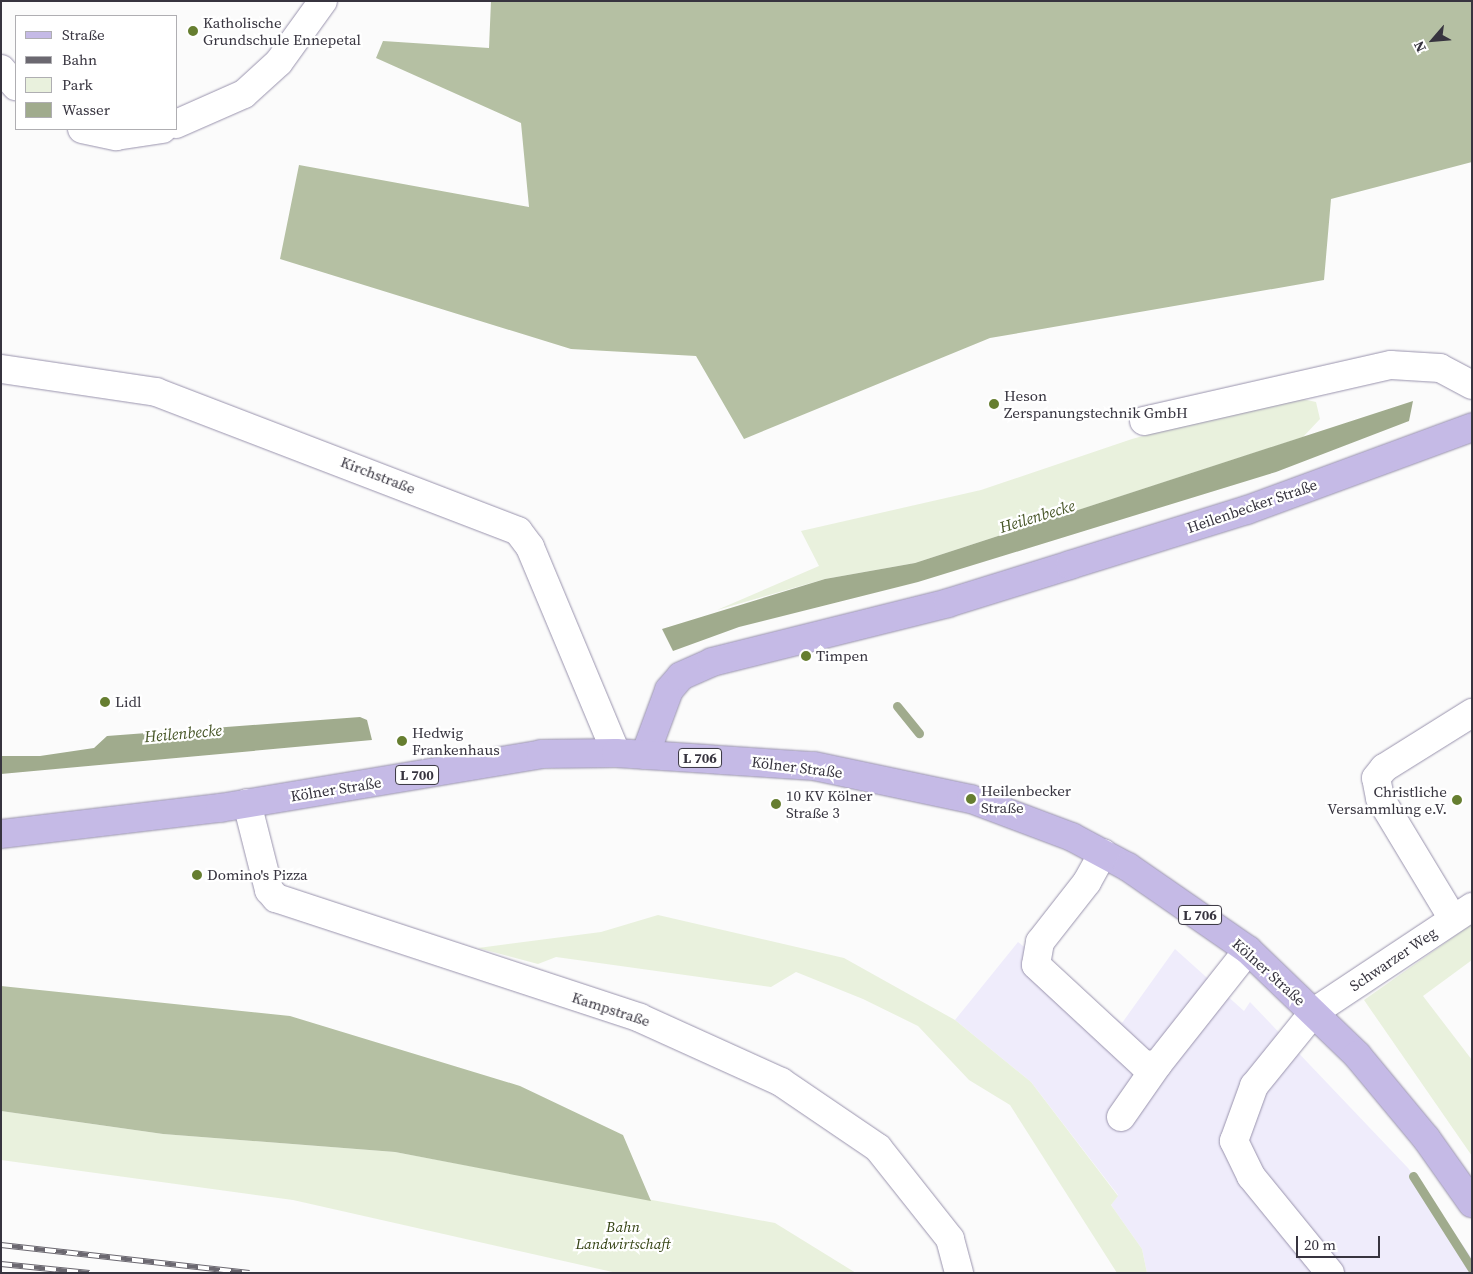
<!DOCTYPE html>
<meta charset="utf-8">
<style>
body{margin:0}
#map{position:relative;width:1473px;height:1274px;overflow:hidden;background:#fbfbfb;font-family:"Source Serif 4",serif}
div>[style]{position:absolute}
.built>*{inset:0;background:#efecfb}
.green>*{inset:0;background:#e9f1dd}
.forest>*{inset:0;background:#b5c0a3}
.water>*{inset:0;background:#a0ab8d}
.stream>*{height:9px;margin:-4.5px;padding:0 4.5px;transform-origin:4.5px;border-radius:4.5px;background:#a0ab8d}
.roads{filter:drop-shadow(0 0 1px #9993ad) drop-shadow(0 0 1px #9993ad)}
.minor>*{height:28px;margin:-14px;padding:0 14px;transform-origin:14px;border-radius:14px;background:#fff}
.major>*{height:28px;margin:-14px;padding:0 14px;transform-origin:14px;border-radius:14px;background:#c5bae6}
.rail>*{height:5.5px;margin-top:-2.75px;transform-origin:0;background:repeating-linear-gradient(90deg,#fff 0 11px,#6b6870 0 22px);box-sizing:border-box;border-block:1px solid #6b6870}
.dots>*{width:14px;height:14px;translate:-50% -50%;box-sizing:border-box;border:2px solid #fff;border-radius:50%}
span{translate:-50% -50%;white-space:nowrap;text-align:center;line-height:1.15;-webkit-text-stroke:4.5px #fff;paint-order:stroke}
.shield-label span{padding:1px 4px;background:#fff;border:1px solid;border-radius:4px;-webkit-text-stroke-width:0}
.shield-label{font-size:14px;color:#37343f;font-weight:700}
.poi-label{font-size:15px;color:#37343f}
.left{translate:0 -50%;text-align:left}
.right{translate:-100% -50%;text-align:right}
.street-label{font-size:15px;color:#37343f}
.park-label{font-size:15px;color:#354314;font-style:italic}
.water-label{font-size:16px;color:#465526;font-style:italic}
.frame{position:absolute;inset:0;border:2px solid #37343f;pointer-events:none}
.legend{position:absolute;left:15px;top:15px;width:162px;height:115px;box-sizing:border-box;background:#fff;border:1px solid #afaeb2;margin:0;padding:6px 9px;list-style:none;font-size:15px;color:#37343f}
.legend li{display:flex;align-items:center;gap:10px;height:25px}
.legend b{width:25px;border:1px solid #afaeb2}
.north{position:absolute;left:1408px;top:15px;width:50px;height:50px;-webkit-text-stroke:4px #fff;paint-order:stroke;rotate:243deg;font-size:14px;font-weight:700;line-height:20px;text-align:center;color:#37343f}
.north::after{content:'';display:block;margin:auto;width:18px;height:22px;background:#37343f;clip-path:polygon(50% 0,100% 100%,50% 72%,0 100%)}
.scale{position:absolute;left:1296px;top:1236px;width:84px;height:22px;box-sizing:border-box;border:2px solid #37343f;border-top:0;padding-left:6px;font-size:15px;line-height:18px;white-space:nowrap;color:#37343f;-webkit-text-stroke:4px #fff;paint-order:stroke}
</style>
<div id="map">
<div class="built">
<div style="clip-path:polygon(1018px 942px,1122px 1023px,1175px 949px,1244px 1011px,1250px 1002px,1408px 1168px,1472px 1258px,1472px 1273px,1147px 1273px,1142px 1249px,1111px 1205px,1118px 1195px,1031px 1082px,955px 1020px)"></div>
</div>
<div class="green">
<div style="clip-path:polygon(1288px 396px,1316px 402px,1320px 419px,1303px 437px,915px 563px,825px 579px,717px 610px,819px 566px,801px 531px,981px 490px,1132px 439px)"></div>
<div style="clip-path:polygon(658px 915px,844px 958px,955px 1020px,1031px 1082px,1118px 1196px,1111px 1205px,1142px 1249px,1147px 1273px,1117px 1273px,1010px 1105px,969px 1080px,918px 1026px,863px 999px,796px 972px,771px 987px,556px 957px,538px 964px,478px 948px,601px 932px)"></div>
<div style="clip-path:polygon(1472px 924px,1472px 960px,1423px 996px,1472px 1060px,1472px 1156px,1364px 1000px)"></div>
<div style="clip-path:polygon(1px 1111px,163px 1134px,395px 1152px,775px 1223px,856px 1273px,617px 1273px,293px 1200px,1px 1160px)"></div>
</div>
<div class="forest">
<div style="clip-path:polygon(491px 1px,1472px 1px,1472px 162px,1331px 199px,1324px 280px,990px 338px,744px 439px,696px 356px,571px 349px,280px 259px,299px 165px,529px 207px,521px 123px,376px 58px,383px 41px,489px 48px)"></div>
<div style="clip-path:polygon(1px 986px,290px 1016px,520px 1086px,623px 1135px,651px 1201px,395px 1152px,163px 1134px,1px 1111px)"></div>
</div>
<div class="water">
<div style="clip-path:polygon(1413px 401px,1409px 421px,1276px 472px,918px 582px,739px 627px,673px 651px,662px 629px,825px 579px,915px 563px)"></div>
<div style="clip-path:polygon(360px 717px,367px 720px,372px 740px,1px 774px,1px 756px,40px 756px,94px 748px,107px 736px)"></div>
</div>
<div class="stream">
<div style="left:897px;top:706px;width:35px;rotate:51deg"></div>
<div style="left:1413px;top:1176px;width:110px;rotate:57.6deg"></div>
</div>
<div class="roads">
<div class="minor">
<div style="left:1px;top:69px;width:23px;rotate:49deg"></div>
<div style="left:176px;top:124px;width:74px;rotate:-23.8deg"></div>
<div style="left:244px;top:94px;width:47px;rotate:-42.4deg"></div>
<div style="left:279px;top:62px;width:75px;rotate:-54.2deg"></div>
<div style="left:82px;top:129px;width:35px;rotate:12deg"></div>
<div style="left:116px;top:136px;width:47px;rotate:-8.7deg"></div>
<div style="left:1px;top:369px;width:157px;rotate:8.4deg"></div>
<div style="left:156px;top:392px;width:388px;rotate:21deg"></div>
<div style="left:518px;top:531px;width:20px;rotate:53deg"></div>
<div style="left:530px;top:547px;width:223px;rotate:67.3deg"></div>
<div style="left:1144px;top:421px;width:253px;rotate:-12.8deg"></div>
<div style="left:1391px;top:365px;width:49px;rotate:3.5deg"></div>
<div style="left:1440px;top:368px;width:36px;rotate:28deg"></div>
<div style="left:247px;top:803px;width:90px;rotate:75.8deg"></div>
<div style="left:269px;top:890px;width:11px;rotate:49deg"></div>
<div style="left:276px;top:898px;width:383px;rotate:18.2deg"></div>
<div style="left:640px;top:1018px;width:155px;rotate:24.4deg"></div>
<div style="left:781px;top:1082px;width:117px;rotate:34.2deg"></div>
<div style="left:878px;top:1148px;width:116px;rotate:51.6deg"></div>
<div style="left:950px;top:1239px;width:35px;rotate:75deg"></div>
<div style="left:1103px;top:853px;width:33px;rotate:119deg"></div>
<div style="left:1087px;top:882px;width:76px;rotate:128.1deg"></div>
<div style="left:1040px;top:942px;width:23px;rotate:100deg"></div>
<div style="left:1036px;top:965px;width:147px;rotate:42.8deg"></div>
<div style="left:1144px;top:1065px;width:14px;rotate:-4deg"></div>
<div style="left:1158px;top:1064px;width:145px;rotate:-51.7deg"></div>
<div style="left:1453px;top:919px;width:141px;rotate:-121.1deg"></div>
<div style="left:1380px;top:798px;width:20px;rotate:-101deg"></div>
<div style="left:1376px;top:778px;width:13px;rotate:-51deg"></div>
<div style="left:1384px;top:768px;width:104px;rotate:-32deg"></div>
<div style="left:1121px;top:1117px;width:65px;rotate:-55.1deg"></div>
<div style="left:1330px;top:1273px;width:125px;rotate:-129.2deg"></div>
<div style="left:1251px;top:1176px;width:39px;rotate:-116deg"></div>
<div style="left:1234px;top:1141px;width:59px;rotate:-70deg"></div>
<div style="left:1254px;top:1086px;width:95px;rotate:-51deg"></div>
<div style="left:1314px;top:1012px;width:190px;rotate:-33.6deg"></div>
</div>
<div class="major">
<div style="left:645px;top:755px;width:69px;rotate:-69.7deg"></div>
<div style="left:669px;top:690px;width:18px;rotate:-49deg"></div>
<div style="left:681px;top:676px;width:34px;rotate:-24deg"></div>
<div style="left:712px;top:662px;width:243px;rotate:-14deg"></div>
<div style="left:948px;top:603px;width:128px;rotate:-17.3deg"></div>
<div style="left:1070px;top:565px;width:185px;rotate:-17.3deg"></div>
<div style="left:1247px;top:510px;width:240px;rotate:-20.2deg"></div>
<div style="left:1px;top:834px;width:221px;rotate:-6.8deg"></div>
<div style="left:220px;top:808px;width:326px;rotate:-9.5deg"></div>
<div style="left:541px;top:754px;width:75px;rotate:-0.8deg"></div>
<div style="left:616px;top:753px;width:198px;rotate:3.8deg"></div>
<div style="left:814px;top:766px;width:160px;rotate:11.9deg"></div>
<div style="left:971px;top:799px;width:108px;rotate:20.6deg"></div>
<div style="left:1072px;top:837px;width:64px;rotate:28.2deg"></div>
<div style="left:1128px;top:867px;width:146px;rotate:34.7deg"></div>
<div style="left:1248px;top:950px;width:151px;rotate:43.9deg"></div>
<div style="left:1357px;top:1055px;width:108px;rotate:50.3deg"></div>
<div style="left:1426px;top:1138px;width:80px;rotate:54.7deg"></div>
</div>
</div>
<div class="rail">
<div style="left:1px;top:1245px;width:250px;rotate:6.4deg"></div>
<div style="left:1px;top:1264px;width:89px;rotate:5.8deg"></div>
</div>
<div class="dots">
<div style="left:193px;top:31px;background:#667e30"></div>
<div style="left:994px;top:404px;background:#667e30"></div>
<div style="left:806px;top:656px;background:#667e30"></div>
<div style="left:105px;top:702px;background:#667e30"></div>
<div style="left:402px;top:741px;background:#667e30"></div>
<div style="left:971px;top:799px;background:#667e30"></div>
<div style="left:1457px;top:800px;background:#667e30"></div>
<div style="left:776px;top:804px;background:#667e30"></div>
<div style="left:197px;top:875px;background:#667e30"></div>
</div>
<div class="shield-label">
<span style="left:700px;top:758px">L 706</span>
<span style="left:417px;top:775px">L 700</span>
<span style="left:1200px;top:915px">L 706</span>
</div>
<div class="poi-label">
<span class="left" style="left:203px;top:31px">Katholische<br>Grundschule Ennepetal</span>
<span class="left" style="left:1004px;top:404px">Heson<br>Zerspanungstechnik GmbH</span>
<span class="left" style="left:816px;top:656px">Timpen</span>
<span class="left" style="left:115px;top:702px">Lidl</span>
<span class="left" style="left:412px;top:741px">Hedwig<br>Frankenhaus</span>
<span class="left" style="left:981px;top:799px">Heilenbecker<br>Straße</span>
<span class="right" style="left:1447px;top:800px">Christliche<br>Versammlung e.V.</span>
<span class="left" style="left:786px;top:804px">10 KV Kölner<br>Straße 3</span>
<span class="left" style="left:207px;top:875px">Domino's Pizza</span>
</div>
<div class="street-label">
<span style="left:378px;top:475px;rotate:21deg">Kirchstraße</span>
<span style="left:1252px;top:506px;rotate:-19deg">Heilenbecker Straße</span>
<span style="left:797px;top:767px;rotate:7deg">Kölner Straße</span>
<span style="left:336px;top:789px;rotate:-9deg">Kölner Straße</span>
<span style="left:1393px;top:959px;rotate:-34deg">Schwarzer Weg</span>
<span style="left:1269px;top:972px;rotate:42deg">Kölner Straße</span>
<span style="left:611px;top:1009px;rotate:18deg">Kampstraße</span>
</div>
<div class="park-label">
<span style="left:623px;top:1235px">Bahn<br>Landwirtschaft</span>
</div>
<div class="water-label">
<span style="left:1037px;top:516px;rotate:-17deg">Heilenbecke</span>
<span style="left:183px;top:733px;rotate:-5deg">Heilenbecke</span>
</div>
<div class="frame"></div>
<ul class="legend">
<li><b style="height:6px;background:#c5bae6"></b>Straße</li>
<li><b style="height:6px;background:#6b6870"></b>Bahn</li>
<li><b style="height:14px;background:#e9f1dd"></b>Park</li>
<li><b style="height:14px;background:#a0ab8d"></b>Wasser</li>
</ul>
<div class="north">N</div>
<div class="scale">20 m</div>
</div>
